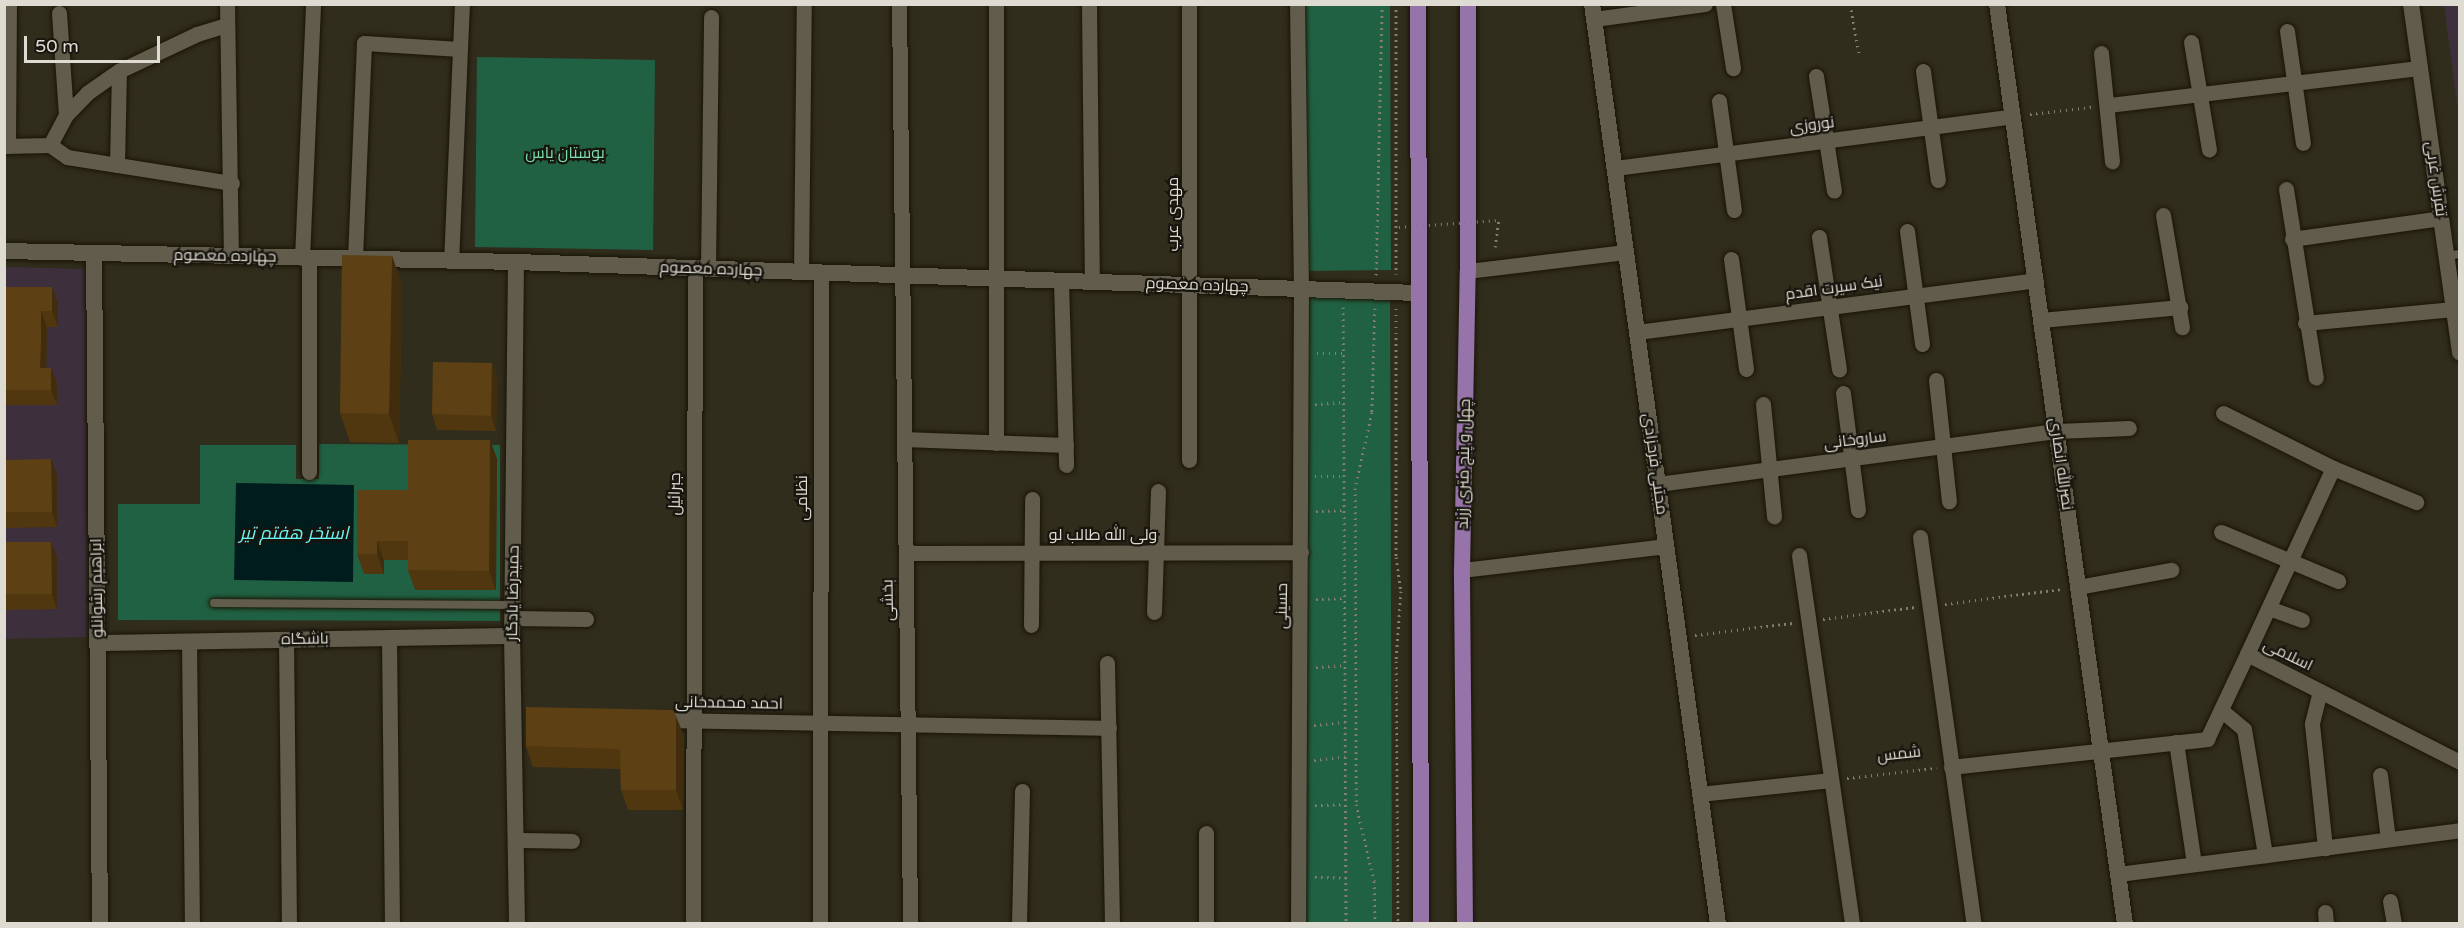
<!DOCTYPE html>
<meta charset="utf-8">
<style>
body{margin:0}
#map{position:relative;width:2464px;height:928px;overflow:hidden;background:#312d1d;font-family:"Varela Round",Cairo,sans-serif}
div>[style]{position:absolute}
.education>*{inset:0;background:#3d2f3c}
.green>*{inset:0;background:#216143}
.water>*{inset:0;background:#001c1c}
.path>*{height:3px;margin-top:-1.5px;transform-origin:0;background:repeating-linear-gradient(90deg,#817d71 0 1.5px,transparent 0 6px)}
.roads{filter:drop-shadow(0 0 2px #191506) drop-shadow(0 0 2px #191506)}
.service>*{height:8px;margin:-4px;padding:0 4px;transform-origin:4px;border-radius:4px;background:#615c4b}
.minor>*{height:15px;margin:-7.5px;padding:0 7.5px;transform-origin:7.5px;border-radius:7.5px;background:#615c4b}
.tertiary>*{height:16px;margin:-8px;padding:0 8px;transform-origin:8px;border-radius:8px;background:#615c4b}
.primary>*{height:16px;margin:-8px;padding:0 8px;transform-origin:8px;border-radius:8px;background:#9673a9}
.path-bridge>*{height:3px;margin-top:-1.5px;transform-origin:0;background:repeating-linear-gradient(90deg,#817d71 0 1.5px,transparent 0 6px)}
.wall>*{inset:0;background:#503710}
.shaded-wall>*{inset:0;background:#412d0d}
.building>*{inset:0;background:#5d4013}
span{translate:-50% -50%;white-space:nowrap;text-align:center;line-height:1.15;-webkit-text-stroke:4.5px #17150e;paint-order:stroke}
.street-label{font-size:16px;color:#dedbd2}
.park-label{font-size:16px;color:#7bdeab}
.water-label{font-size:18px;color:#6bf6f6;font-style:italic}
.frame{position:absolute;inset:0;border:6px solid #dedbd2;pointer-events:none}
.scale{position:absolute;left:24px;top:36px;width:136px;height:27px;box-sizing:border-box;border:3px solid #dedbd2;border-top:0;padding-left:8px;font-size:18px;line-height:21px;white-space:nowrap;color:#dedbd2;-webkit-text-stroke:4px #17150e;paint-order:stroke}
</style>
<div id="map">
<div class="education">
<div style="clip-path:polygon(2444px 5px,2459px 5px,2459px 119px)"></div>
<div style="clip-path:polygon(5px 267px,86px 269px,87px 637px,5px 639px)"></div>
</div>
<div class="green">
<div style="clip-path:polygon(1302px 5px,1390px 5px,1391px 270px,1303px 271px)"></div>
<div style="clip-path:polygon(477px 57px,655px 60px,653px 250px,475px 247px)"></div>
<div style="clip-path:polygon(1390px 295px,1392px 923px,1305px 924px,1307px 297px)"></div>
<div style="clip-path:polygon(319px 444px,500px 445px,500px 621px,118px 620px,118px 504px,200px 504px,200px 445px,296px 445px,296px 479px,319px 479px)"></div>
</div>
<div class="water">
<div style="clip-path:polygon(236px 483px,354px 485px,353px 582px,234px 580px)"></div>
</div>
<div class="path">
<div style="left:1396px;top:4px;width:270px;rotate:90deg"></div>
<div style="left:1850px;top:4px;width:50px;rotate:79.6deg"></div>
<div style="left:2030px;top:114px;width:62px;rotate:-6.4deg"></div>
<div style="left:1495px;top:247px;width:27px;rotate:-82deg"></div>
<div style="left:1376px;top:275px;width:271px;rotate:-88.7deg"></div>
<div style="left:1343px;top:307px;width:617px;rotate:89.72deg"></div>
<div style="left:1375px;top:308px;width:104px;rotate:91.7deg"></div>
<div style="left:1372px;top:412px;width:78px;rotate:102.6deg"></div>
<div style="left:1355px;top:488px;width:316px;rotate:89.8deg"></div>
<div style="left:1356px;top:804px;width:79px;rotate:76.8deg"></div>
<div style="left:1374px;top:881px;width:43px;rotate:88.7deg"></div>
<div style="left:1396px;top:308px;width:249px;rotate:90deg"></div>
<div style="left:1396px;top:557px;width:34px;rotate:82deg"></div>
<div style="left:1401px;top:591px;width:70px;rotate:94.1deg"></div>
<div style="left:1396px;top:661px;width:263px;rotate:89.6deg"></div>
<div style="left:1317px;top:353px;width:26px"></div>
<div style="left:1315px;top:404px;width:28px;rotate:-4deg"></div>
<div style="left:1315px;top:476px;width:29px"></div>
<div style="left:1316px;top:511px;width:28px;rotate:-2deg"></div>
<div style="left:1316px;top:599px;width:28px;rotate:-2deg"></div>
<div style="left:1945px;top:604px;width:117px;rotate:-7.4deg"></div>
<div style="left:1823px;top:619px;width:93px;rotate:-7.4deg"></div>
<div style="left:1695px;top:635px;width:99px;rotate:-7deg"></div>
<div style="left:1316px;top:667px;width:29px;rotate:-4deg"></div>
<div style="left:1314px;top:725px;width:31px;rotate:-6deg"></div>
<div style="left:1314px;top:760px;width:31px;rotate:-7deg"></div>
<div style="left:1847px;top:778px;width:90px;rotate:-6.4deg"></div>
<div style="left:1315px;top:805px;width:30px;rotate:-2deg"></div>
<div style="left:1315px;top:877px;width:31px;rotate:2deg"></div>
</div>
<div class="roads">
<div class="service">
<div style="left:2446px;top:256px;width:14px;rotate:-8deg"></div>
<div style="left:214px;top:603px;width:298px;rotate:0.4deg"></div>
</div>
<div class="minor">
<div style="left:227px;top:4px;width:252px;rotate:89.1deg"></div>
<div style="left:899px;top:4px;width:920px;rotate:89.31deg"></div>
<div style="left:996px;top:4px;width:439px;rotate:90deg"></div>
<div style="left:1089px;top:4px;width:278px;rotate:89.4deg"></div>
<div style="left:1297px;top:4px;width:285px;rotate:89.2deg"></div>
<div style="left:1301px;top:289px;width:635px;rotate:90.27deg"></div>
<div style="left:1723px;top:4px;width:65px;rotate:81.1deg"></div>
<div style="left:59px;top:13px;width:102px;rotate:86.1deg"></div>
<div style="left:1594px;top:19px;width:112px;rotate:-7.7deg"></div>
<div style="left:2287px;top:31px;width:113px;rotate:81.9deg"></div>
<div style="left:2191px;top:42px;width:109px;rotate:80.5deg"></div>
<div style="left:460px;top:49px;width:45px;rotate:-87.5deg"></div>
<div style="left:2101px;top:53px;width:109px;rotate:84.2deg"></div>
<div style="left:1923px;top:71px;width:110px;rotate:82.2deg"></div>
<div style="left:1816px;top:76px;width:116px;rotate:81.1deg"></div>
<div style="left:1719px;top:101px;width:110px;rotate:82.2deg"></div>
<div style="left:2109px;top:105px;width:313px;rotate:-6.8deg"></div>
<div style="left:50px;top:145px;width:34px;rotate:-62deg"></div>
<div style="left:66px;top:115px;width:30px;rotate:-46deg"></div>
<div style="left:87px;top:93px;width:39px;rotate:-35deg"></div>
<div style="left:119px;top:71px;width:86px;rotate:-25.4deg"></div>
<div style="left:197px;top:34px;width:31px;rotate:-17deg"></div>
<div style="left:4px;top:146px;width:46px;rotate:-1.2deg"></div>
<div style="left:50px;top:145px;width:21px;rotate:35deg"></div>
<div style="left:67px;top:157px;width:167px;rotate:9deg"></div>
<div style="left:8px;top:146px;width:142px;rotate:-89.6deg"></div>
<div style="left:117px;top:165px;width:94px;rotate:-88.8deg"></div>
<div style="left:1615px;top:168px;width:401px;rotate:-7.4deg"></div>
<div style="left:2286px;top:189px;width:191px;rotate:81deg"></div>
<div style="left:2163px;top:215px;width:114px;rotate:80.4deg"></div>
<div style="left:1907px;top:231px;width:114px;rotate:82.4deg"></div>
<div style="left:1819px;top:237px;width:134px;rotate:81.4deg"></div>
<div style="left:2292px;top:239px;width:150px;rotate:-8deg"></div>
<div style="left:302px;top:258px;width:254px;rotate:-87.5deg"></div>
<div style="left:309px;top:258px;width:214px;rotate:90deg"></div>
<div style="left:355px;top:258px;width:215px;rotate:-87.6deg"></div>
<div style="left:364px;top:43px;width:96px;rotate:3.6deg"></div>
<div style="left:460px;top:49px;width:211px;rotate:92.4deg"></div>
<div style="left:1731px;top:259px;width:111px;rotate:82.2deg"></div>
<div style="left:708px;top:269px;width:252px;rotate:-89.3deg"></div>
<div style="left:1468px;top:271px;width:159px;rotate:-6.9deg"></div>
<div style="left:801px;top:272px;width:268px;rotate:-89.4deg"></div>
<div style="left:1061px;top:281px;width:184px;rotate:88.4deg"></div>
<div style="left:2041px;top:320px;width:140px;rotate:-5.3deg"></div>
<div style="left:2305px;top:323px;width:149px;rotate:-5.4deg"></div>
<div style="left:1637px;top:332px;width:402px;rotate:-7.4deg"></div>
<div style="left:1936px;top:380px;width:122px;rotate:83.9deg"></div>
<div style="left:1843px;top:393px;width:118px;rotate:82.7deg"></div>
<div style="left:1763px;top:404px;width:113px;rotate:84.4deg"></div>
<div style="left:2223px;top:413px;width:123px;rotate:26.6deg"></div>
<div style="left:2333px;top:468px;width:90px;rotate:22.3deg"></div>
<div style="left:904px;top:439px;width:162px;rotate:2.1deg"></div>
<div style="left:1189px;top:460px;width:456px;rotate:-90deg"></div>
<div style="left:1658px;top:484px;width:403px;rotate:-7.6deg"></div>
<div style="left:2057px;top:431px;width:72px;rotate:-2.4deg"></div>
<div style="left:2221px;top:532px;width:127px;rotate:22.7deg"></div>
<div style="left:1920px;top:537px;width:391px;rotate:82.1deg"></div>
<div style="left:906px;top:553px;width:395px;rotate:-0.1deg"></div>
<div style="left:1799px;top:555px;width:373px;rotate:81.8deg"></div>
<div style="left:1462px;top:570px;width:205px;rotate:-6.7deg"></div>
<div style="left:2078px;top:587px;width:95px;rotate:-10.4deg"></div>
<div style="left:2269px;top:608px;width:35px;rotate:20deg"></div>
<div style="left:1154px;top:612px;width:121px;rotate:-88.1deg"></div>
<div style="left:512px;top:618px;width:74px;rotate:0.8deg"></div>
<div style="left:1031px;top:625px;width:126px;rotate:-89.5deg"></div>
<div style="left:389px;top:638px;width:286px;rotate:89.4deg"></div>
<div style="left:286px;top:639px;width:285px;rotate:89.4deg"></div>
<div style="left:189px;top:641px;width:283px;rotate:89.4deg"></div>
<div style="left:2247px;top:654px;width:205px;rotate:-65.2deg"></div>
<div style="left:1107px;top:663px;width:261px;rotate:88.9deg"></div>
<div style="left:2320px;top:691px;width:34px;rotate:104deg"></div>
<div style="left:2312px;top:724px;width:125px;rotate:84deg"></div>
<div style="left:2221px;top:710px;width:30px;rotate:40deg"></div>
<div style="left:2244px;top:729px;width:128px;rotate:80.5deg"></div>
<div style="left:659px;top:720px;width:450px;rotate:1deg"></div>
<div style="left:2176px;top:742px;width:123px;rotate:81.6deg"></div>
<div style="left:1951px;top:767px;width:258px;rotate:-6.2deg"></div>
<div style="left:2207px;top:739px;width:94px;rotate:-64.8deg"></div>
<div style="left:2247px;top:654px;width:239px;rotate:26.9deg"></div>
<div style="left:2380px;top:775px;width:64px;rotate:82.9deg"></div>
<div style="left:1700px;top:794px;width:131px;rotate:-6.1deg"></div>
<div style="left:1206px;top:833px;width:91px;rotate:90deg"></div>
<div style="left:516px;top:840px;width:56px;rotate:1deg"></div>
<div style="left:2118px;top:874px;width:345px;rotate:-7.3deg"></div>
<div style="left:2390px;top:901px;width:23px;rotate:80deg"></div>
<div style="left:2325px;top:912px;width:12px;rotate:85deg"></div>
<div style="left:693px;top:924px;width:656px;rotate:-89.83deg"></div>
<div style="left:820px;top:924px;width:652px;rotate:-89.91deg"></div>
<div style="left:1019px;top:924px;width:133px;rotate:-88.7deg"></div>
</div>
<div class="tertiary">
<div style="left:1592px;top:4px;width:929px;rotate:82.2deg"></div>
<div style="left:1997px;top:4px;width:929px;rotate:82.08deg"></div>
<div style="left:2411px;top:4px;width:352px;rotate:82deg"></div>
<div style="left:4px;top:251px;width:512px;rotate:1.23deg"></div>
<div style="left:516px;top:262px;width:903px;rotate:1.97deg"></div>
<div style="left:94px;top:253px;width:671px;rotate:89.49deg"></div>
<div style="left:516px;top:262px;width:374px;rotate:90.6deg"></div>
<div style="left:512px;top:636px;width:288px;rotate:89deg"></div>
<div style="left:98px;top:643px;width:414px;rotate:-1deg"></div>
</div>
<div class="primary">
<div style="left:1418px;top:4px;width:920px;rotate:89.81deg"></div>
<div style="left:1465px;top:924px;width:354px;rotate:-90.5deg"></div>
<div style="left:1462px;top:570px;width:299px;rotate:-88.9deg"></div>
<div style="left:1468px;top:271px;width:267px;rotate:-90deg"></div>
</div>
</div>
<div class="path-bridge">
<div style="left:1399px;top:227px;width:100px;rotate:-4deg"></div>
</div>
<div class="wall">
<div style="clip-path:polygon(392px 256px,402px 285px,399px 443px,350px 442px,340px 413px)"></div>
<div style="clip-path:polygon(4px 287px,52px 287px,58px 303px,58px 327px,47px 327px,46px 368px,51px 368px,57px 383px,57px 405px,4px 405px)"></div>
<div style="clip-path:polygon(497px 378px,496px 431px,437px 430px,432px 414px)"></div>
<div style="clip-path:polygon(490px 440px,497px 459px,496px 590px,415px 590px,408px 570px,408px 560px,384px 560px,384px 574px,364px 574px,357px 554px,408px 490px)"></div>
<div style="clip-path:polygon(4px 460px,57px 475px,57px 527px,4px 528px)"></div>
<div style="clip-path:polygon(4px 542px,57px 557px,57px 609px,4px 610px)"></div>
<div style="clip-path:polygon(684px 736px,683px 810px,628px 810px,621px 790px,620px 769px,533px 767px,526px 746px)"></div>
</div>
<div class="shaded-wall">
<div style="clip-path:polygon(392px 256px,402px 285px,399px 443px,389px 414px)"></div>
<div style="clip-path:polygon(52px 287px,58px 303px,58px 327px,52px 311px)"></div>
<div style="clip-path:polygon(41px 311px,47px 327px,46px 383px,40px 368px)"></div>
<div style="clip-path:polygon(492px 363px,497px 378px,496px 431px,491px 416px)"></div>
<div style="clip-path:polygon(51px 368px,57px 383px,57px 405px,51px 390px)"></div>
<div style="clip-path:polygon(490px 440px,497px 459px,496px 590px,489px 571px)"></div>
<div style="clip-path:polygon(51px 459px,57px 475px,57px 527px,52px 512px)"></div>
<div style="clip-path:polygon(377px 541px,384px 560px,384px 574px,377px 554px)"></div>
<div style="clip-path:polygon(51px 542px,57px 557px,57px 609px,52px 594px)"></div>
<div style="clip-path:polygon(676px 716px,684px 736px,683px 810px,676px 790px)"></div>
</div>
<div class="building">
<div style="clip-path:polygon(342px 255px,392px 256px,389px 414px,340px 413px)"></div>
<div style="clip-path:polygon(4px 287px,52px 287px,52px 311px,41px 311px,41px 343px,40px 368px,51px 368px,51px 390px,4px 390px)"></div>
<div style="clip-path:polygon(433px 362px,492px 363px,491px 416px,432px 414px)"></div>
<div style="clip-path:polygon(408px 440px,490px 440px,489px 571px,408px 570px,408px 541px,377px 541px,377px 554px,357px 554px,357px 490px,408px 490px)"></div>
<div style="clip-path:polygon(51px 459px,52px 512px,4px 512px,4px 460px)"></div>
<div style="clip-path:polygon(4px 542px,51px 542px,52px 594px,4px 594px)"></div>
<div style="clip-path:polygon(526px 707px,673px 710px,676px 716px,676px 790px,621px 790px,620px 749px,526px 746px)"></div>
</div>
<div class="street-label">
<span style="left:1812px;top:125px;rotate:-7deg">نوروزی</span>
<span style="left:2436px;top:179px;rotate:82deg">تفرش غربی</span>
<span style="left:1173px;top:214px;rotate:-90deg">مهدی عرب</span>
<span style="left:225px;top:256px;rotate:1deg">چهارده معصوم</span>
<span style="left:711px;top:269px;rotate:2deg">چهارده معصوم</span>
<span style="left:1197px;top:285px;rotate:2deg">چهارده معصوم</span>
<span style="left:1834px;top:288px;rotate:-8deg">نیک سیرت اقدم</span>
<span style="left:1855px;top:440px;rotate:-7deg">ساروخانی</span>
<span style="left:1464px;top:464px;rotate:-89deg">چهل و پنج متری زرند</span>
<span style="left:1655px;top:464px;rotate:82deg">مجتبی فرحزادی</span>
<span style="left:2061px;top:464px;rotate:82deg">نصرالله انصاری</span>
<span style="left:675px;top:494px;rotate:-89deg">جبرائیل</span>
<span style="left:802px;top:498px;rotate:-90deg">نظامی</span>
<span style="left:1103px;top:535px">ولی الله طالب لو</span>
<span style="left:97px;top:588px;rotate:-91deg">ابراهیم رشوانلو</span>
<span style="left:513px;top:593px;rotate:-89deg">حمیدرضا یادگار</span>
<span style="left:888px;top:600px;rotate:-91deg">بخشی</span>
<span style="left:1282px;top:606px;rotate:-89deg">حسینی</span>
<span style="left:305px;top:639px;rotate:-1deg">باشگاه</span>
<span style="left:2288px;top:655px;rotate:26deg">اسلامی</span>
<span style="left:729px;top:703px;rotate:1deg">احمد محمدخانی</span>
<span style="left:1899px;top:754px;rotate:-6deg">شمس</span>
</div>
<div class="park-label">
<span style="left:565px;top:153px">بوستان یاس</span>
</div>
<div class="water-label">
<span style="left:294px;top:533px">استخر هفتم تیر</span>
</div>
<div class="frame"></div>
<div class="scale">50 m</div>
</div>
